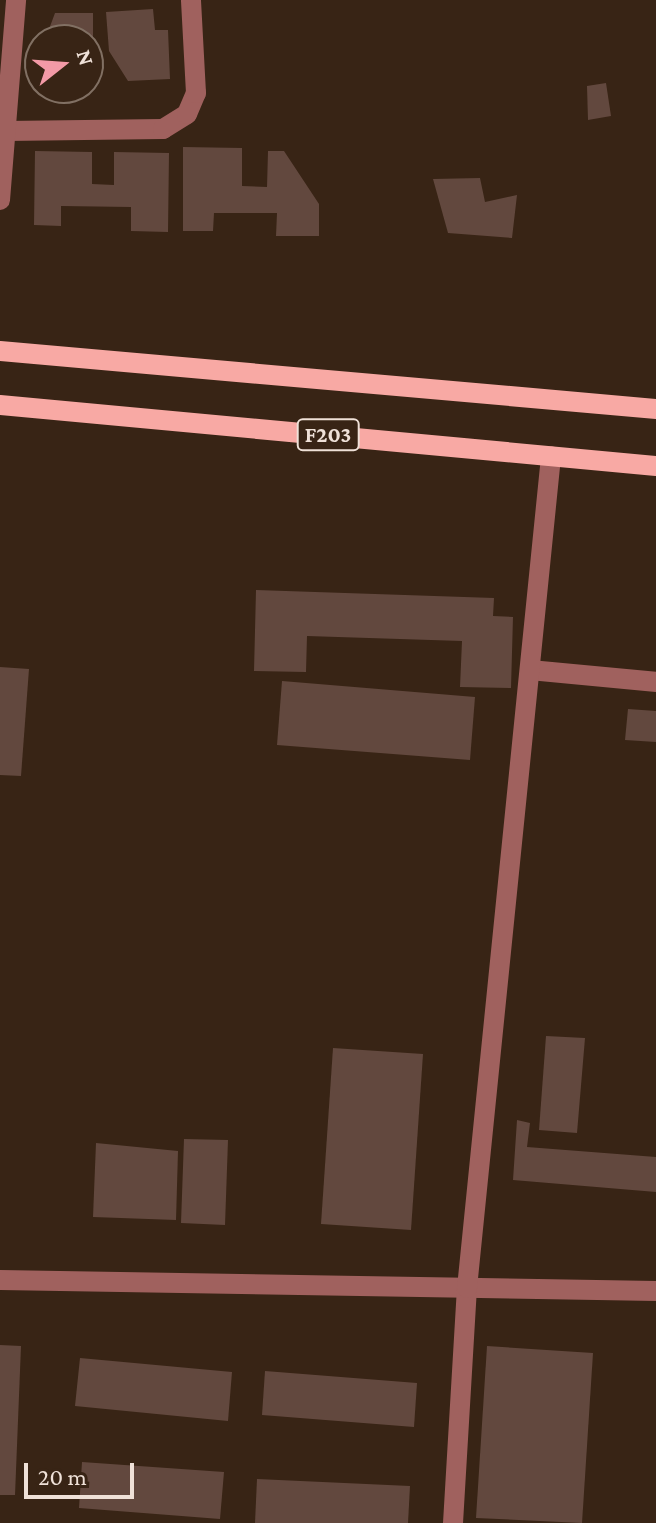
<!DOCTYPE html>
<style>
body{margin:0}
#map{position:relative;width:656px;height:1523px;overflow:hidden;background:#382415;font-family:"Crimson Pro",serif}
div>[style]{position:absolute}
.building>*{inset:0;background:#62483e}
.minor>*{height:20px;margin:-10px;padding:0 10px;transform-origin:10px;border-radius:10px;background:#a0615e}
.major>*{height:20px;margin:-10px;padding:0 10px;transform-origin:10px;border-radius:10px;background:#f8a9a4}
span{translate:-50% -50%;white-space:nowrap;text-align:center;line-height:1.15;-webkit-text-stroke:7px #382415;paint-order:stroke}
.shield-label span{padding:2px 6px;background:#382415;border:2px solid;border-radius:6px;-webkit-text-stroke-width:0}
.shield-label{font-size:22px;color:#efe1d8;font-weight:700}
.north{position:absolute;left:24px;top:24px;width:80px;height:80px;box-sizing:border-box;background:#382415;border:2px solid #817063;border-radius:50%;rotate:73deg;font-size:22px;font-weight:700;line-height:32px;text-align:center;color:#efe1d8}
.north::after{content:'';display:block;margin:auto;width:28px;height:36px;background:#f39aa7;clip-path:polygon(50% 0,100% 100%,50% 72%,0 100%)}
.scale{position:absolute;left:24px;top:1463px;width:110px;height:36px;box-sizing:border-box;border:4px solid #efe1d8;border-top:0;padding-left:10px;font-size:24px;line-height:28px;white-space:nowrap;color:#efe1d8;-webkit-text-stroke:6px #382415;paint-order:stroke}
</style>
<div id="map">
<div class="building">
<div style="clip-path:polygon(153px 9px,155px 30px,168px 30px,170px 79px,128px 81px,109px 51px,106px 12px)"></div>
<div style="clip-path:polygon(55px 13px,93px 13px,93px 72px,88px 40px,45px 40px)"></div>
<div style="clip-path:polygon(606px 83px,611px 116px,588px 120px,587px 86px)"></div>
<div style="clip-path:polygon(183px 147px,242px 148px,242px 186px,267px 187px,268px 151px,284px 151px,319px 204px,319px 236px,276px 236px,277px 213px,214px 213px,213px 231px,183px 231px)"></div>
<div style="clip-path:polygon(35px 151px,92px 152px,92px 184px,114px 185px,114px 152px,169px 153px,168px 232px,131px 231px,131px 207px,61px 206px,61px 226px,34px 225px)"></div>
<div style="clip-path:polygon(480px 178px,485px 202px,517px 195px,512px 238px,448px 233px,433px 179px)"></div>
<div style="clip-path:polygon(256px 590px,494px 598px,493px 616px,513px 617px,511px 688px,460px 687px,462px 641px,307px 636px,306px 672px,254px 671px)"></div>
<div style="clip-path:polygon(0 667px,29px 669px,21px 776px,0 775px)"></div>
<div style="clip-path:polygon(282px 681px,475px 697px,470px 760px,277px 745px)"></div>
<div style="clip-path:polygon(628px 709px,656px 711px,656px 742px,625px 740px)"></div>
<div style="clip-path:polygon(546px 1036px,585px 1038px,577px 1133px,539px 1130px)"></div>
<div style="clip-path:polygon(333px 1048px,423px 1054px,411px 1230px,321px 1224px)"></div>
<div style="clip-path:polygon(517px 1120px,530px 1123px,527px 1147px,656px 1157px,656px 1192px,513px 1180px)"></div>
<div style="clip-path:polygon(184px 1139px,228px 1140px,225px 1225px,181px 1223px)"></div>
<div style="clip-path:polygon(96px 1143px,178px 1151px,176px 1220px,93px 1217px)"></div>
<div style="clip-path:polygon(0 1345px,21px 1346px,15px 1495px,0 1495px)"></div>
<div style="clip-path:polygon(487px 1346px,593px 1353px,582px 1523px,476px 1518px)"></div>
<div style="clip-path:polygon(80px 1358px,232px 1372px,228px 1421px,75px 1406px)"></div>
<div style="clip-path:polygon(265px 1371px,417px 1383px,414px 1427px,262px 1415px)"></div>
<div style="clip-path:polygon(82px 1462px,224px 1472px,220px 1519px,79px 1508px)"></div>
<div style="clip-path:polygon(257px 1479px,410px 1486px,408px 1523px,255px 1523px)"></div>
</div>
<div class="minor">
<div style="left:6px;top:131px;width:157px;rotate:-0.7deg"></div>
<div style="left:163px;top:129px;width:28px;rotate:-32deg"></div>
<div style="left:187px;top:114px;width:23px;rotate:-67deg"></div>
<div style="left:196px;top:93px;width:93px;rotate:-93.1deg"></div>
<div style="left:0;top:200px;width:201px;rotate:-85.4deg"></div>
<div style="left:530px;top:670px;width:127px;rotate:5.4deg"></div>
<div style="left:0;top:1280px;width:656px;rotate:0.96deg"></div>
<div style="left:453px;top:1523px;width:235px;rotate:-86.6deg"></div>
<div style="left:467px;top:1288px;width:836px;rotate:-84.23deg"></div>
</div>
<div class="major">
<div style="left:0;top:351px;width:659px;rotate:5.05deg"></div>
<div style="left:0;top:405px;width:659px;rotate:5.31deg"></div>
</div>
<div class="shield-label">
<span style="left:328px;top:435px">F203</span>
</div>
<div class="north">N</div>
<div class="scale">20 m</div>
</div>
